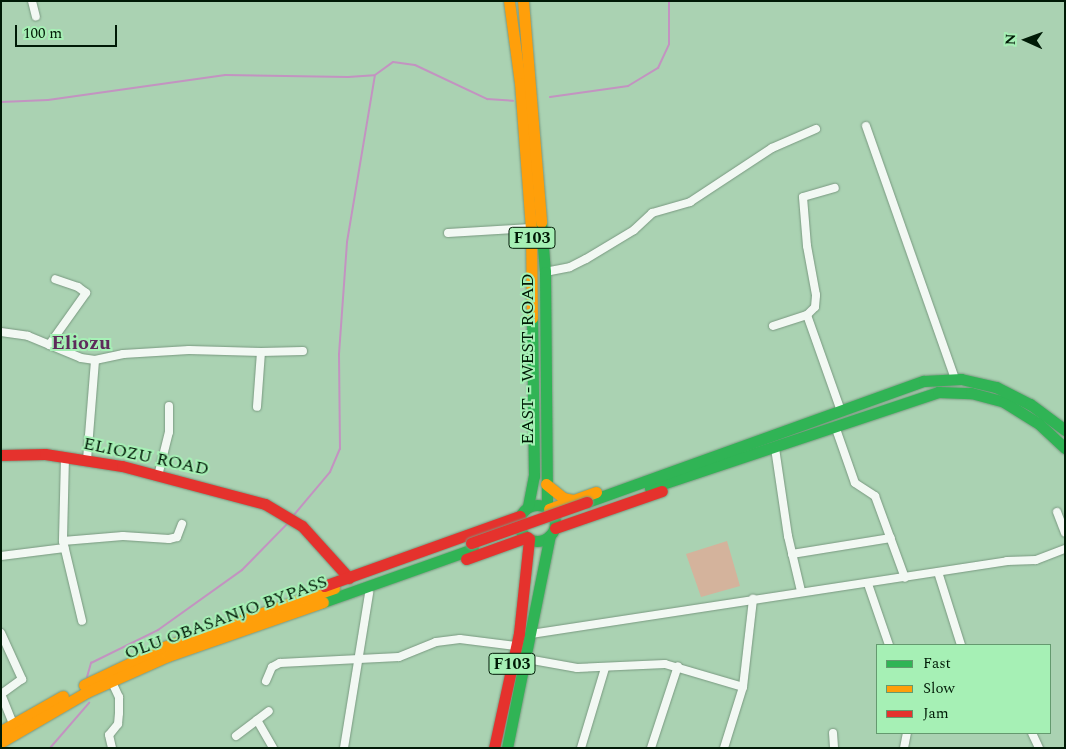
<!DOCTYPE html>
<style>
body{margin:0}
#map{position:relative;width:1066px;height:749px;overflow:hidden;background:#aad2b2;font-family:Spectral,serif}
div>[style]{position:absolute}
.green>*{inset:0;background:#d4b39c}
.stream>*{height:2px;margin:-1px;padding:0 1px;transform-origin:1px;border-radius:1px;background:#c393c1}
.roads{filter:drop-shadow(0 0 1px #799980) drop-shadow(0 0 1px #799980)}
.street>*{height:8px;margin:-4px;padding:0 4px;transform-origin:4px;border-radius:4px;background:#f2f8f3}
.fast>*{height:11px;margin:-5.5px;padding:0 5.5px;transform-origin:5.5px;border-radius:5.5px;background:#30b455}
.fast>.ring{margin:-5.5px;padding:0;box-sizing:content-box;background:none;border:11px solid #30b455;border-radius:50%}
.slow>*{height:11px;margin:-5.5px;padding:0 5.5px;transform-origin:5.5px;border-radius:5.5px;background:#ff9f0a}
.jam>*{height:11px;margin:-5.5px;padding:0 5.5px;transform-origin:5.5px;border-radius:5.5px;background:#e5322d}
.bridges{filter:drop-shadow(0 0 1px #799980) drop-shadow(0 0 1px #799980)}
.jam-bridge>*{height:11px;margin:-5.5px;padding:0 5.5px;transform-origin:5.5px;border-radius:5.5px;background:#e5322d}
span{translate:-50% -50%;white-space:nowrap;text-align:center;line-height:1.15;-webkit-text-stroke:4px #a6f0b5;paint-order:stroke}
.shield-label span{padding:1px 4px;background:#a6f0b5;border:1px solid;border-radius:4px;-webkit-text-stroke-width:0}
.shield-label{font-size:16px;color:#001a06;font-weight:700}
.street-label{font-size:18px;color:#001a06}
.quarter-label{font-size:20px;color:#5e2b5b;font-weight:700}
.frame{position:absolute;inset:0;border:2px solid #001a06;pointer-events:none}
.legend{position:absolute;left:876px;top:644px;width:175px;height:90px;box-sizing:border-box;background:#a6f0b5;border:1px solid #649a6f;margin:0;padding:6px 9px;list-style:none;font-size:15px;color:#001a06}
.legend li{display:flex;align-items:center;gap:10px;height:25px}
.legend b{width:25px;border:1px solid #649a6f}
.north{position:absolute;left:1001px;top:15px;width:50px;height:50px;-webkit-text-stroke:4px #a6f0b5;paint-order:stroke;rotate:272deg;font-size:14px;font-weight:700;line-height:20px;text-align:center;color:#001a06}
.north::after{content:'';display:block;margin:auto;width:18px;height:22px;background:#001a06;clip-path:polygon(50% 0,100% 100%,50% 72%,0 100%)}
.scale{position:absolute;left:15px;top:25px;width:102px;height:22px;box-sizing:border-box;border:2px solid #001a06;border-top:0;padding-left:6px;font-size:15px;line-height:18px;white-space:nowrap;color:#001a06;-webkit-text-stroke:4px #a6f0b5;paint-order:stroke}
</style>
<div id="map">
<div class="green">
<div style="clip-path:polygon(727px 541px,740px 586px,701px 597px,686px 554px)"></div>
</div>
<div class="stream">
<div style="left:550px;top:97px;width:79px;rotate:-8deg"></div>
<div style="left:628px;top:86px;width:35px;rotate:-31deg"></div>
<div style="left:658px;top:68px;width:26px;rotate:-65deg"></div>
<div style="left:669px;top:44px;width:43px;rotate:-90deg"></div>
<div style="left:1px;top:102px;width:47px;rotate:-2.4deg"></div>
<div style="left:48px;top:100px;width:179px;rotate:-8deg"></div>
<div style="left:225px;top:75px;width:123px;rotate:0.9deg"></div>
<div style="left:348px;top:77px;width:26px;rotate:-4deg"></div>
<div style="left:293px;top:516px;width:57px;rotate:-49.9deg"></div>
<div style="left:330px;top:472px;width:25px;rotate:-67deg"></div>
<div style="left:340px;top:449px;width:95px;rotate:-90.6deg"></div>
<div style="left:339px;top:354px;width:112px;rotate:-85.9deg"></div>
<div style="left:347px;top:242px;width:169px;rotate:-80.5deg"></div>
<div style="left:375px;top:75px;width:22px;rotate:-36deg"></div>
<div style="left:393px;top:62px;width:22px;rotate:8deg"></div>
<div style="left:415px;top:65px;width:80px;rotate:25.3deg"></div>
<div style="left:487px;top:99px;width:26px;rotate:4deg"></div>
<div style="left:87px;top:677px;width:15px;rotate:-74deg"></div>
<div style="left:91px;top:663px;width:75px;rotate:-26.2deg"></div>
<div style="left:158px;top:630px;width:103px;rotate:-35.5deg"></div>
<div style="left:242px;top:570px;width:67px;rotate:-45.6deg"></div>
<div style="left:50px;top:748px;width:60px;rotate:-49.1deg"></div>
</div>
<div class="roads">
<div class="street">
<div style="left:32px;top:1px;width:16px;rotate:76deg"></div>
<div style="left:866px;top:126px;width:268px;rotate:70.6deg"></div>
<div style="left:448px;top:233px;width:83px;rotate:-3.4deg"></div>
<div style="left:545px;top:272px;width:25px;rotate:-11deg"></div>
<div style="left:570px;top:267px;width:18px;rotate:-27deg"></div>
<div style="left:586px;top:259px;width:56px;rotate:-31.1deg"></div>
<div style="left:634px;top:230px;width:25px;rotate:-43deg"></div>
<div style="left:652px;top:213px;width:40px;rotate:-16deg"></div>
<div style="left:690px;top:202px;width:98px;rotate:-33.4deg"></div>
<div style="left:772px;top:148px;width:48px;rotate:-23.4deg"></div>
<div style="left:807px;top:315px;width:11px;rotate:-45deg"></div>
<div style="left:815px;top:307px;width:12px;rotate:-85deg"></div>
<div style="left:816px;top:295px;width:50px;rotate:-100.4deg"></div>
<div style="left:807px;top:246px;width:49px;rotate:-94.7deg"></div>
<div style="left:803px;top:197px;width:33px;rotate:-16deg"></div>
<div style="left:773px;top:326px;width:36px;rotate:-18deg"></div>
<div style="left:807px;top:315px;width:102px;rotate:70.5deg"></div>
<div style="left:1px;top:332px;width:27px;rotate:8deg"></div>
<div style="left:28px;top:336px;width:57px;rotate:22.5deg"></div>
<div style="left:81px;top:358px;width:14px;rotate:8deg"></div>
<div style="left:95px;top:360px;width:29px;rotate:-12deg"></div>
<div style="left:123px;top:354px;width:66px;rotate:-3.5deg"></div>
<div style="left:189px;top:350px;width:72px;rotate:1.6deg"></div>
<div style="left:261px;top:352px;width:55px;rotate:94.2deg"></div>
<div style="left:49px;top:345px;width:64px;rotate:-54.6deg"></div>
<div style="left:86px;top:293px;width:10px;rotate:-143deg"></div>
<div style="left:78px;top:287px;width:24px;rotate:-161deg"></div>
<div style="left:261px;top:352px;width:42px;rotate:-1.4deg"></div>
<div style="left:835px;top:426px;width:60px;rotate:70.7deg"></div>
<div style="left:855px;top:483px;width:24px;rotate:33deg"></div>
<div style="left:875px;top:496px;width:87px;rotate:69.9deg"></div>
<div style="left:775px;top:448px;width:89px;rotate:81.6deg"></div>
<div style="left:788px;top:536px;width:57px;rotate:76.7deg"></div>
<div style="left:65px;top:457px;width:84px;rotate:91.4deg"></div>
<div style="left:63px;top:541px;width:82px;rotate:76.6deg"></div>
<div style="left:87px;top:460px;width:100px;rotate:-85.4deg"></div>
<div style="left:158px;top:476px;width:45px;rotate:-76deg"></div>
<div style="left:169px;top:432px;width:26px;rotate:-90deg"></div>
<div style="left:1057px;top:512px;width:22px;rotate:69deg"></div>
<div style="left:63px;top:541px;width:60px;rotate:-4.8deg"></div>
<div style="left:123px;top:536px;width:46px;rotate:3.7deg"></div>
<div style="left:169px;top:539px;width:8px;rotate:-14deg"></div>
<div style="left:177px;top:537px;width:14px;rotate:-69deg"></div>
<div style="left:792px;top:554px;width:100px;rotate:-9.2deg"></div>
<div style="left:1px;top:556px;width:64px;rotate:-7.2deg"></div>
<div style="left:938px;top:572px;width:77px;rotate:72.5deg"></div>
<div style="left:868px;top:584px;width:65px;rotate:71deg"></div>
<div style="left:1px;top:633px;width:51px;rotate:65.5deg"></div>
<div style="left:22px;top:679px;width:26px;rotate:144deg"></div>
<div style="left:1px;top:694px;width:32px;rotate:68deg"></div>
<div style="left:531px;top:634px;width:482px;rotate:-8.7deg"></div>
<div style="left:1007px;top:561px;width:29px;rotate:-2deg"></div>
<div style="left:1036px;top:560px;width:31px;rotate:-21deg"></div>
<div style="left:527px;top:659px;width:51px;rotate:10.2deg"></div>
<div style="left:577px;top:668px;width:88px;rotate:-2.6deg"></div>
<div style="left:665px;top:664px;width:81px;rotate:16.4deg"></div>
<div style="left:111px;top:680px;width:19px;rotate:65deg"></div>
<div style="left:119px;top:697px;width:16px;rotate:90deg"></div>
<div style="left:119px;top:713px;width:11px;rotate:95deg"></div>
<div style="left:118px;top:724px;width:14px;rotate:129deg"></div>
<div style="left:109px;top:735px;width:13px;rotate:77deg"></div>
<div style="left:266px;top:681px;width:15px;rotate:-67deg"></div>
<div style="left:272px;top:667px;width:9px;rotate:-27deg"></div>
<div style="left:280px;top:663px;width:119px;rotate:-2.9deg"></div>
<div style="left:399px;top:657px;width:40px;rotate:-22deg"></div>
<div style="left:436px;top:642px;width:24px;rotate:-7deg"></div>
<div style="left:460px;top:639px;width:56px;rotate:7.1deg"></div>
<div style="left:257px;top:720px;width:32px;rotate:60deg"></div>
<div style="left:833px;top:733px;width:15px;rotate:86deg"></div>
<div style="left:1032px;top:733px;width:17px;rotate:65deg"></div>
<div style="left:236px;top:736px;width:41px;rotate:-37.1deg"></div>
<div style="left:344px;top:748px;width:157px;rotate:-80.8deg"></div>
<div style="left:581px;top:748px;width:84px;rotate:-73.3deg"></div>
<div style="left:651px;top:748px;width:86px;rotate:-71.8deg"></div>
<div style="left:724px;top:748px;width:64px;rotate:-72.7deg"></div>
<div style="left:743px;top:687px;width:89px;rotate:-83.5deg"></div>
<div style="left:904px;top:748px;width:15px;rotate:-79deg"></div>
</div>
<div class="fast">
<div style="left:541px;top:222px;width:50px;rotate:85.4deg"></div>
<div style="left:545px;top:272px;width:235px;rotate:89.5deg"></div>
<div style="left:650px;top:488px;width:304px;rotate:-18.4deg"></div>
<div style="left:938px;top:392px;width:33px;rotate:2deg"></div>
<div style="left:971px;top:393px;width:34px;rotate:15deg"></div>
<div style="left:1004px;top:402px;width:40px;rotate:32deg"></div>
<div style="left:1038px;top:423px;width:37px;rotate:43deg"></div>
<div style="left:587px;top:502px;width:358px;rotate:-19.8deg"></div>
<div style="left:924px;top:381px;width:37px;rotate:-3deg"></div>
<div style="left:961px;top:379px;width:36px;rotate:13deg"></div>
<div style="left:996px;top:387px;width:38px;rotate:27deg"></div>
<div style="left:1030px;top:404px;width:44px;rotate:36.6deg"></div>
<div class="ring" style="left:519px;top:505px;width:25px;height:25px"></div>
<div style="left:528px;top:506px;width:31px;rotate:-79deg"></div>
<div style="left:534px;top:476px;width:158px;rotate:-90.7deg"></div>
<div style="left:323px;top:602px;width:159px;rotate:-19.5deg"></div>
<div style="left:507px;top:748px;width:217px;rotate:-78.6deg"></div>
</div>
<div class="slow">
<div style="left:509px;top:1px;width:83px;rotate:82.4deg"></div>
<div style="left:520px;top:83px;width:145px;rotate:85.7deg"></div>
<div style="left:531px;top:228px;width:90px;rotate:89.4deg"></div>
<div style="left:523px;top:1px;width:222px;rotate:85.3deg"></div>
<div style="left:546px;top:484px;width:22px;rotate:39deg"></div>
<div style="left:563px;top:498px;width:10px;rotate:11deg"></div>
<div style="left:549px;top:509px;width:50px;rotate:-19.9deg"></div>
<div style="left:84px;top:685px;width:89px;rotate:-25.4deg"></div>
<div style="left:164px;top:647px;width:180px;rotate:-19.1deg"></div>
<div style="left:1px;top:731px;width:71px;rotate:-29.4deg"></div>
<div style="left:1px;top:742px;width:99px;rotate:-30.2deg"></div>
<div style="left:87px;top:692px;width:89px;rotate:-24deg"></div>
<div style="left:168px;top:656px;width:164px;rotate:-19.2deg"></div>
</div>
<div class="jam">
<div style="left:1px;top:455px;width:44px;rotate:-1.3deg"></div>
<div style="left:45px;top:454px;width:78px;rotate:8.9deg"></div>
<div style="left:122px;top:466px;width:148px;rotate:14.9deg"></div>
<div style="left:265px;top:504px;width:43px;rotate:30.7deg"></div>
<div style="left:302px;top:526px;width:70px;rotate:47.9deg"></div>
<div style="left:555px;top:528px;width:113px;rotate:-19.1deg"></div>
<div style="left:466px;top:559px;width:65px;rotate:-19.8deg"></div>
<div style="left:324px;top:586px;width:208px;rotate:-19.7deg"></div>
<div style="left:494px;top:748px;width:118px;rotate:-77.7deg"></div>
<div style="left:519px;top:633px;width:95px;rotate:-83.9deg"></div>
</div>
</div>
<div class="bridges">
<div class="jam-bridge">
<div style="left:471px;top:543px;width:123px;rotate:-19.5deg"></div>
</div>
</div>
<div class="shield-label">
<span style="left:532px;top:238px">F103</span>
<span style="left:512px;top:664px">F103</span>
</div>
<div class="street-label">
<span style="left:528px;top:359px;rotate:-90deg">EAST - WEST ROAD</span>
<span style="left:146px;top:457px;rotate:12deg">ELIOZU ROAD</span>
<span style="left:226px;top:618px;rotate:-20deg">OLU OBASANJO BYPASS</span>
</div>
<div class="quarter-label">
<span style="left:81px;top:343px">Eliozu</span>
</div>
<div class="frame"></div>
<ul class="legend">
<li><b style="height:6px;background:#30b455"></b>Fast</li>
<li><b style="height:6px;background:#ff9f0a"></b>Slow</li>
<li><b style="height:6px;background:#e5322d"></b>Jam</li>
</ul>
<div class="north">N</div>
<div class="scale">100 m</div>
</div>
